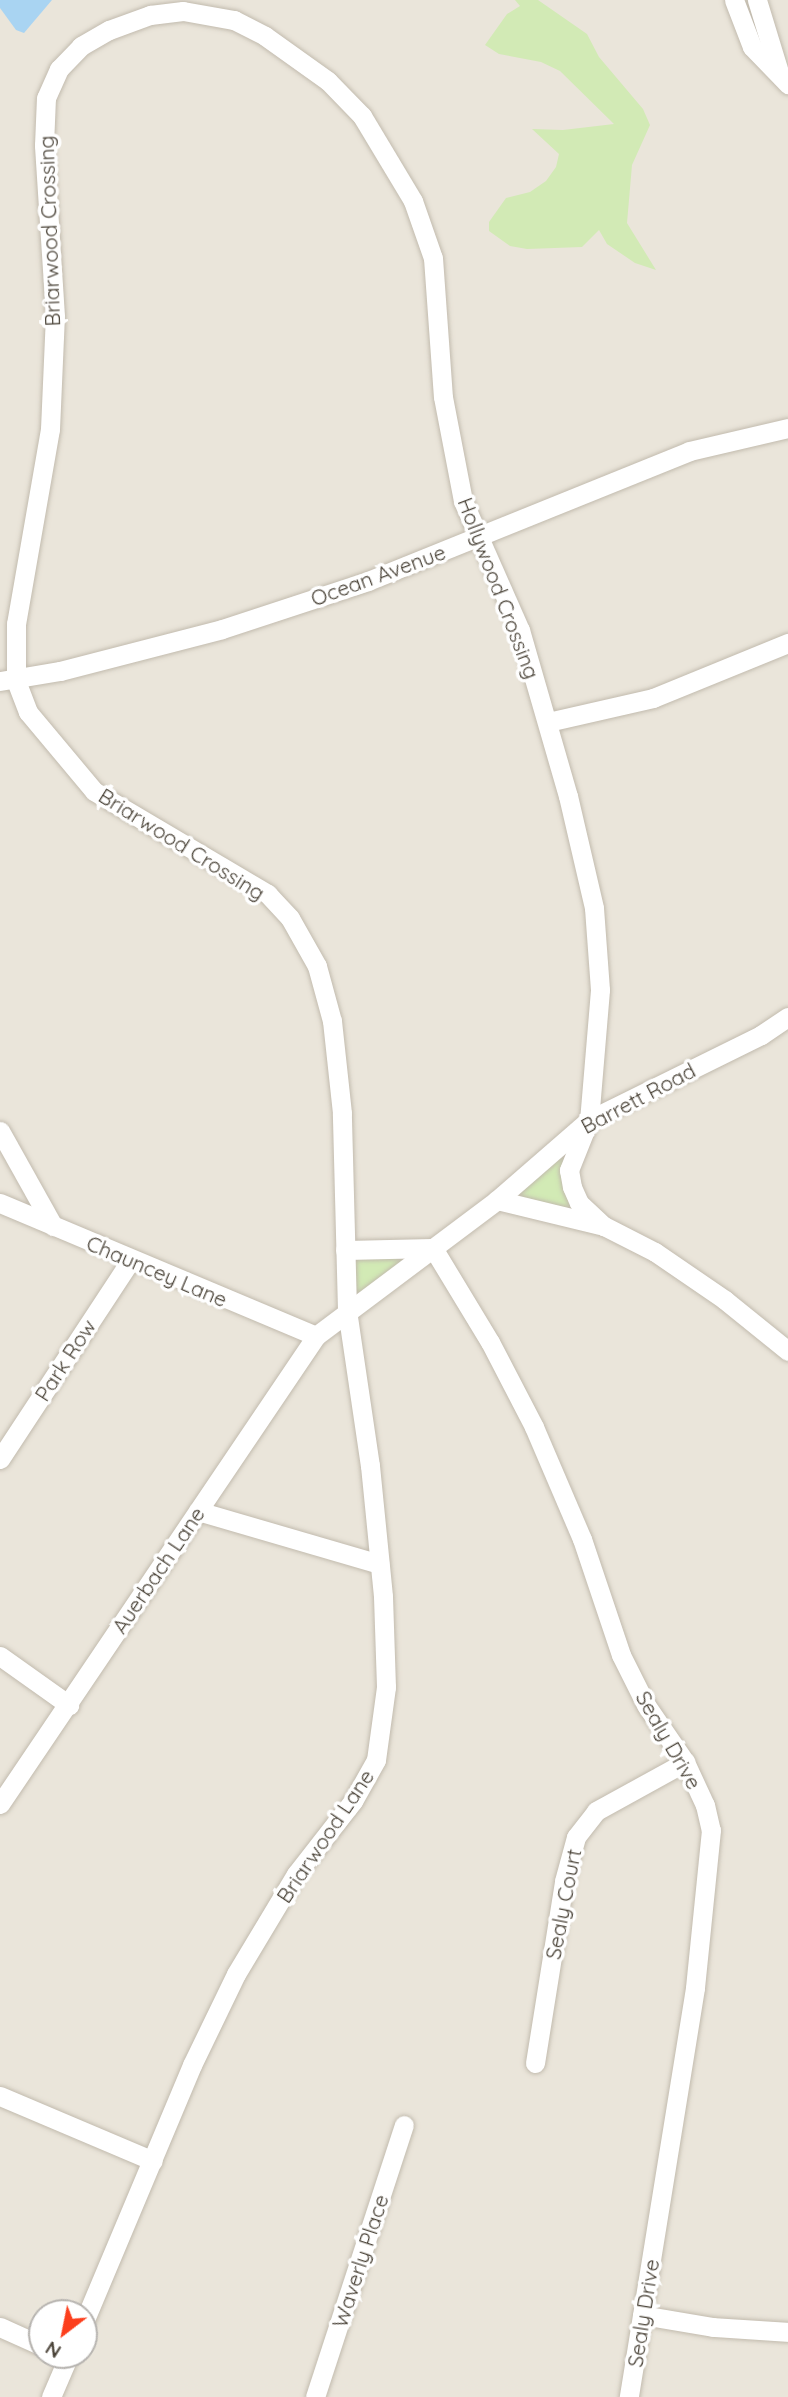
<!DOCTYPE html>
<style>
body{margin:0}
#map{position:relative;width:788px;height:2397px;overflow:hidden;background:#f6f3ec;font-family:Quicksand,sans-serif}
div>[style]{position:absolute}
.residential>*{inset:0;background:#eae5da}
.green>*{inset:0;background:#d2eab5}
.water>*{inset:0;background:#a9d4f2}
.roads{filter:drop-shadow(0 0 2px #c2bbae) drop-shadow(0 0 2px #c2bbae)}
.minor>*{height:19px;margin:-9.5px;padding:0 9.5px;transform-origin:9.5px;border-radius:9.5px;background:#fff}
span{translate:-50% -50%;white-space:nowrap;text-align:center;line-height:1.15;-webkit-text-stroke:7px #fff;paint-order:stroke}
.street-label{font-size:21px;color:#4b4439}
.north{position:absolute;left:28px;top:2299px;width:70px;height:70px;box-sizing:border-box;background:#fff;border:2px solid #b7b4b0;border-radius:50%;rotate:212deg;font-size:19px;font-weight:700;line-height:28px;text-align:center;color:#4b4439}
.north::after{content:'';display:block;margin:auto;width:24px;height:32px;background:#fc3f1d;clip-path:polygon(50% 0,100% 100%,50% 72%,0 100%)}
</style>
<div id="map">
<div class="residential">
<div style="clip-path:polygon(evenodd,0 0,788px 0,788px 2397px,0 2397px,0 0,42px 2313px,84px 2313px,84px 2355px,42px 2355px,42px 2313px)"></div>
</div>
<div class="green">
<div style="clip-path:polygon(515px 0,538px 0,587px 34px,599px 57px,643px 109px,650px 125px,632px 165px,627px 223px,656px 270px,635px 263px,607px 244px,599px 230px,582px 247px,527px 249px,510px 246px,489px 231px,489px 222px,506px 198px,530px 192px,546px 181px,556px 167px,559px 154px,532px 129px,563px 130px,614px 124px,560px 71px,541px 62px,499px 54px,485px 45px,507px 14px,520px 6px)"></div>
<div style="clip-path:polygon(589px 1120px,572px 1157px,591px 1215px,497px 1200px)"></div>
<div style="clip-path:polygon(433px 1248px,347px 1310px,345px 1250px)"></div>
</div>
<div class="water">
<div style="clip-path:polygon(0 0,52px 0,24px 33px,16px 30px,0 8px)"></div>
</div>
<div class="roads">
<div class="minor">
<div style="left:734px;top:0;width:50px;rotate:69deg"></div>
<div style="left:752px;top:47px;width:52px;rotate:45.8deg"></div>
<div style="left:757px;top:0;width:75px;rotate:73deg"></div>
<div style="left:0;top:681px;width:61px;rotate:-9.5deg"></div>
<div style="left:60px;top:671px;width:167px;rotate:-14.5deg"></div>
<div style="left:222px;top:629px;width:154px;rotate:-18.2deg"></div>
<div style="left:368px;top:581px;width:346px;rotate:-22deg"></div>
<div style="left:689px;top:451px;width:102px;rotate:-13.1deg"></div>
<div style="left:548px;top:722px;width:108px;rotate:-12.9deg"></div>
<div style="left:653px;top:698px;width:146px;rotate:-22.2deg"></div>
<div style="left:0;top:1131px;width:109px;rotate:60.8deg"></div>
<div style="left:497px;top:1200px;width:106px;rotate:13.6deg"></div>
<div style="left:0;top:1203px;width:343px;rotate:22.8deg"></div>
<div style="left:433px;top:1248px;width:110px;rotate:58.8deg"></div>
<div style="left:490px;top:1342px;width:96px;rotate:62.6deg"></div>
<div style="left:534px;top:1427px;width:122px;rotate:66.8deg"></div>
<div style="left:582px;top:1539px;width:122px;rotate:71.4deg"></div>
<div style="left:621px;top:1655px;width:56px;rotate:63.4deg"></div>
<div style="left:646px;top:1705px;width:69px;rotate:55.6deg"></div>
<div style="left:685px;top:1762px;width:47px;rotate:65.1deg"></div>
<div style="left:705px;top:1805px;width:26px;rotate:77deg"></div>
<div style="left:711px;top:1830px;width:159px;rotate:95.8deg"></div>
<div style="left:695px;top:1988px;width:414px;rotate:99.2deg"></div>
<div style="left:345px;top:1250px;width:88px;rotate:-1.3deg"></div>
<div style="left:0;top:1459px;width:237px;rotate:-56.7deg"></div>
<div style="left:198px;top:1511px;width:189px;rotate:16.3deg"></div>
<div style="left:0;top:1656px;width:85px;rotate:35.4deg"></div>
<div style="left:0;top:1804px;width:565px;rotate:-55.97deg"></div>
<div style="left:316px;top:1336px;width:226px;rotate:-36.9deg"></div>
<div style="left:497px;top:1200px;width:122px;rotate:-41deg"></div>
<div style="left:589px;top:1120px;width:192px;rotate:-26.3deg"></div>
<div style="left:761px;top:1035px;width:32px;rotate:-34deg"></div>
<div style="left:535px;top:2063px;width:184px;rotate:-80.9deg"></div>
<div style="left:564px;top:1881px;width:46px;rotate:-74.7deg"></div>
<div style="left:576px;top:1837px;width:33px;rotate:-52deg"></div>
<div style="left:596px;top:1811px;width:102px;rotate:-28.8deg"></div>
<div style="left:0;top:2096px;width:166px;rotate:23deg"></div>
<div style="left:642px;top:2315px;width:72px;rotate:9.6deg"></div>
<div style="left:713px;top:2327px;width:75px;rotate:3.8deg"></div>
<div style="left:84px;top:2322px;width:279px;rotate:-67.2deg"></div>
<div style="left:192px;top:2065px;width:101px;rotate:-64.2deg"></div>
<div style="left:236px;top:1974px;width:117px;rotate:-59deg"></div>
<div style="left:296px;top:1874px;width:93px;rotate:-52deg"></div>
<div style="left:353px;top:1801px;width:47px;rotate:-60.7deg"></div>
<div style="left:376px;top:1760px;width:74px;rotate:-82.2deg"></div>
<div style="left:386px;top:1687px;width:91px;rotate:-91.9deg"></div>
<div style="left:383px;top:1596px;width:131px;rotate:-95.7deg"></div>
<div style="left:370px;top:1466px;width:158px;rotate:-98.4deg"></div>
<div style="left:347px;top:1310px;width:197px;rotate:-91.5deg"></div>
<div style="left:342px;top:1113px;width:93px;rotate:-96.2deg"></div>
<div style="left:332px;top:1021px;width:57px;rotate:-105.3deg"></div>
<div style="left:317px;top:966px;width:55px;rotate:-119.4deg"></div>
<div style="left:290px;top:918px;width:33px;rotate:-133deg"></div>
<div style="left:268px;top:894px;width:202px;rotate:-149.4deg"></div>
<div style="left:94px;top:791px;width:103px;rotate:-129.9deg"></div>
<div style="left:28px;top:712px;width:34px;rotate:-111deg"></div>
<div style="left:16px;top:680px;width:56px;rotate:-90deg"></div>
<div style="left:16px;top:624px;width:198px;rotate:-80.1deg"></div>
<div style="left:50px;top:429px;width:113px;rotate:-87.5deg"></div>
<div style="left:55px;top:316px;width:171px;rotate:-93.7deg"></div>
<div style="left:44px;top:145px;width:47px;rotate:-87.6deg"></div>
<div style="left:46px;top:98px;width:32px;rotate:-66deg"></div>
<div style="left:59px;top:69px;width:32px;rotate:-46deg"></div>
<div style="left:81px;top:46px;width:32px;rotate:-30deg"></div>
<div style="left:109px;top:30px;width:44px;rotate:-20.1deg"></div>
<div style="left:150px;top:15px;width:33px;rotate:-7deg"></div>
<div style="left:183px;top:11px;width:52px;rotate:10deg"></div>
<div style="left:234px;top:20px;width:35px;rotate:27deg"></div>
<div style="left:265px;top:36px;width:77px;rotate:35.5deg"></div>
<div style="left:328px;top:81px;width:49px;rotate:45.8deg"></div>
<div style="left:362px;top:116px;width:99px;rotate:59deg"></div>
<div style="left:413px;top:201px;width:60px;rotate:70.7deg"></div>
<div style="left:433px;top:258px;width:139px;rotate:85.9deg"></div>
<div style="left:443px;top:397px;width:106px;rotate:79.1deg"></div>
<div style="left:463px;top:501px;width:141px;rotate:66.2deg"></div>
<div style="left:520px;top:630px;width:173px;rotate:73.9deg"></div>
<div style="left:568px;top:796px;width:115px;rotate:76.9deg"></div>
<div style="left:594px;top:908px;width:82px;rotate:85.8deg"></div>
<div style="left:600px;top:990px;width:130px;rotate:94.8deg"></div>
<div style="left:589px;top:1120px;width:54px;rotate:111.8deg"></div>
<div style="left:569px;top:1170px;width:17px;rotate:80deg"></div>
<div style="left:572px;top:1187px;width:17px;rotate:66deg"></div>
<div style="left:579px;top:1203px;width:34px;rotate:43deg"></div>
<div style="left:604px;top:1226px;width:57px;rotate:27deg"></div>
<div style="left:655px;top:1252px;width:85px;rotate:34.4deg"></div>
<div style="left:725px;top:1300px;width:81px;rotate:39deg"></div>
<div style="left:0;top:2327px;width:46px;rotate:24.3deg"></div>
<div style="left:51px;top:2397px;width:46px;rotate:-66.8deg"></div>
<div style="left:315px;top:2397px;width:286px;rotate:-71.9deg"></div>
</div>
</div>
<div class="street-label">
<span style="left:49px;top:231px;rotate:-92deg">Briarwood Crossing</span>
<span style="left:378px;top:575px;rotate:-20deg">Ocean Avenue</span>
<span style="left:499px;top:588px;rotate:69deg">Hollywood Crossing</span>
<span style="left:182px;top:844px;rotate:32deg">Briarwood Crossing</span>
<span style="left:638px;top:1098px;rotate:-28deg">Barrett Road</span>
<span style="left:157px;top:1271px;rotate:23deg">Chauncey Lane</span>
<span style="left:65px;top:1360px;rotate:-57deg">Park Row</span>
<span style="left:158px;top:1570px;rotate:-56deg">Auerbach Lane</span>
<span style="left:669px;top:1740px;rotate:60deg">Sealy Drive</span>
<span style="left:325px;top:1836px;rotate:-56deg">Briarwood Lane</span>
<span style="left:563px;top:1904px;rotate:-79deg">Sealy Court</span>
<span style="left:360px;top:2261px;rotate:-72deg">Waverly Place</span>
<span style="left:643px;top:2313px;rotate:-81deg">Sealy Drive</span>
</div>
<div class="north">N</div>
</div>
